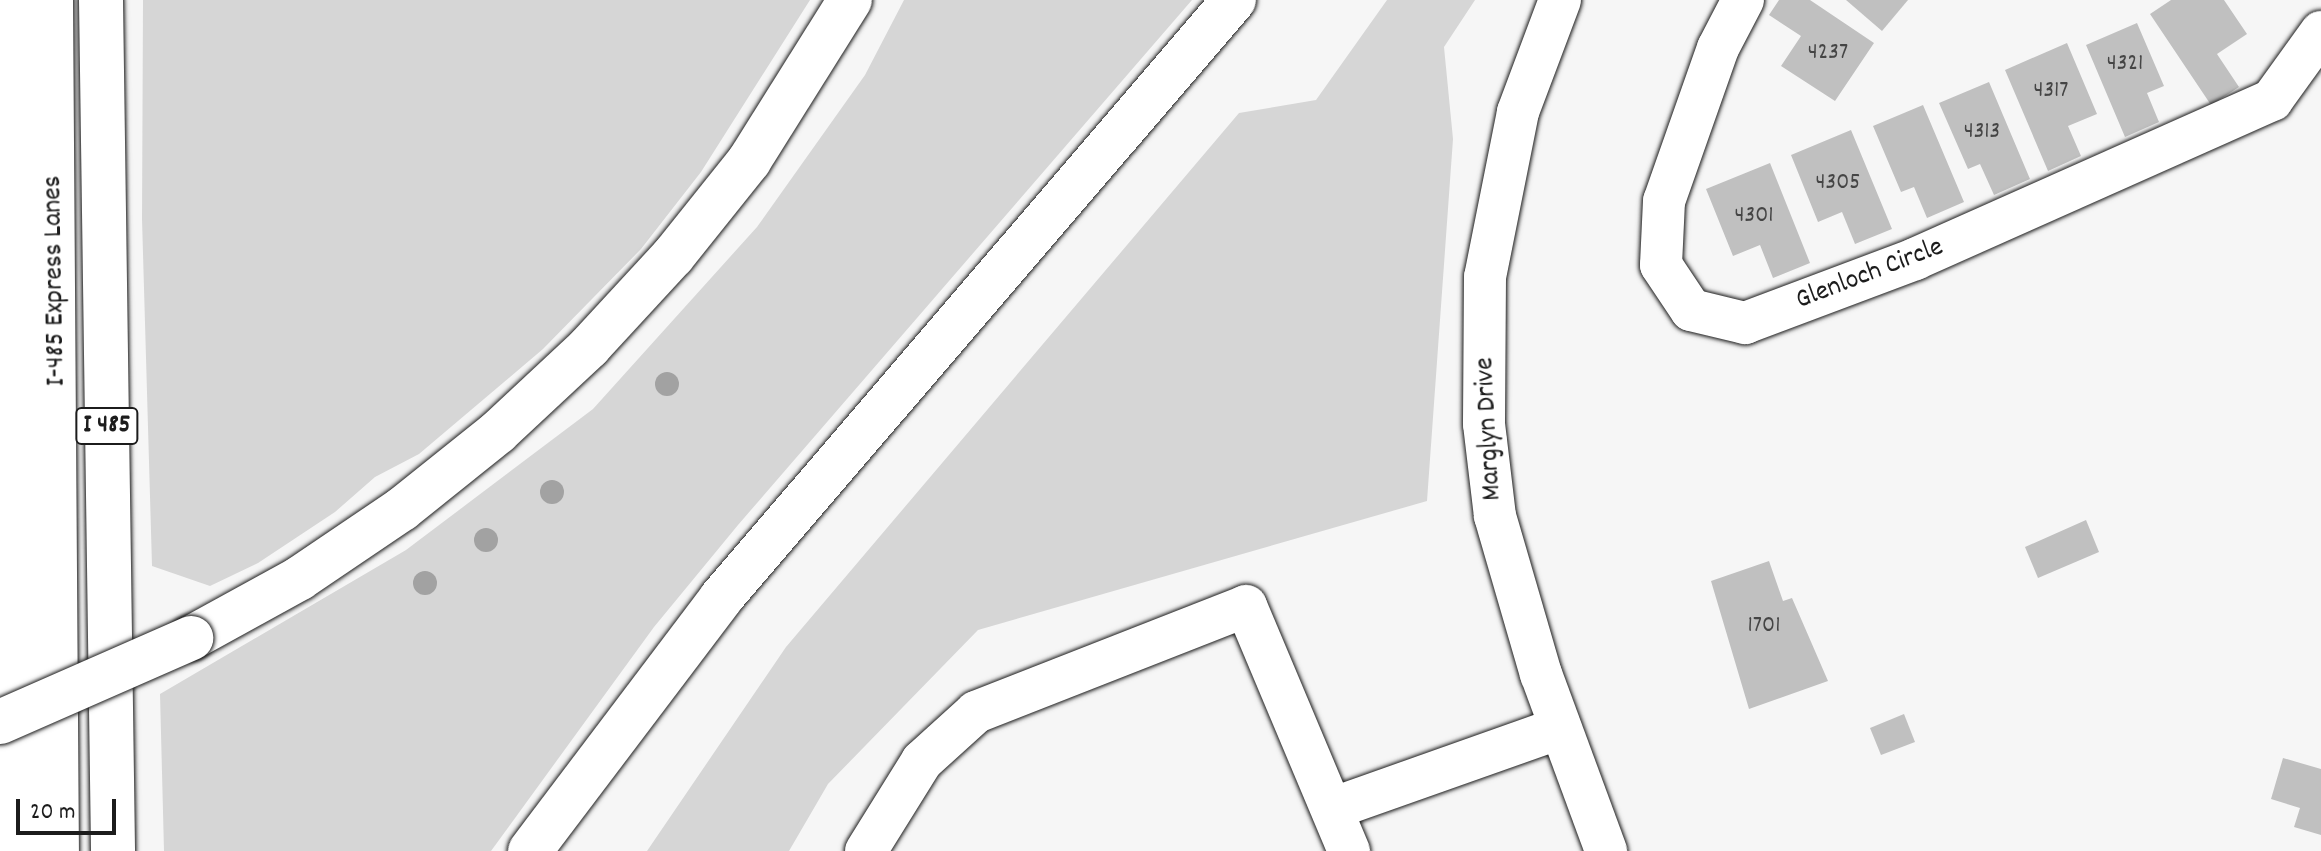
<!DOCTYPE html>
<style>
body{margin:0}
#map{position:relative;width:2321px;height:851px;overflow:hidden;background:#f6f6f6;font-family:Dekko,sans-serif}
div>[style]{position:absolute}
.green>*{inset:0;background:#d6d6d6}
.building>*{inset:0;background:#c0c0c0}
.roads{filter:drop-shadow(0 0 2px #1c1c1c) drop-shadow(0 0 2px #1c1c1c)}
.minor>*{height:42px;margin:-21px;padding:0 21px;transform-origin:21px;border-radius:21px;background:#fff}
.highway>*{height:44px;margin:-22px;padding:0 22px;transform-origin:22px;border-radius:22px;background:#fff}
.bridges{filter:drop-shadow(0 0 2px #1c1c1c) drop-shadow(0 0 2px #1c1c1c)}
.highway-bridge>*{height:44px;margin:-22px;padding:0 22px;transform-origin:22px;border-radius:22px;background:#fff}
.trees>*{width:24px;height:24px;margin:-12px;border-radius:50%;background:#a2a2a2}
span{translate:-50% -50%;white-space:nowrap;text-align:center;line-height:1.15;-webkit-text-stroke:8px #fff;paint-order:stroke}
.number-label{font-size:24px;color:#454545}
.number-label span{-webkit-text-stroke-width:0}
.shield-label span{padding:2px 6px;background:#fff;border:2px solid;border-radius:6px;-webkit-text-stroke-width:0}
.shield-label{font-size:26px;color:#1c1c1c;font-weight:700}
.street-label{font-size:28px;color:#1c1c1c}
.scale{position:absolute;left:16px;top:799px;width:100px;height:36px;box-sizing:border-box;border:4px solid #1c1c1c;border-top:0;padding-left:10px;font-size:24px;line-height:28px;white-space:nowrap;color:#1c1c1c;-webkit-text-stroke:6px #fff;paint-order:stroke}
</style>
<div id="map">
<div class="green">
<div style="clip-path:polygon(143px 0,810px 0,701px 172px,641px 249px,543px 349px,419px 454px,375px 477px,335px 512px,258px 563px,210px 586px,152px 566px,142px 219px)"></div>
<div style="clip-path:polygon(904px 0,1192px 0,738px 525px,654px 627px,491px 851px,164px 851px,160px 694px,406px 550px,593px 409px,757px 227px,865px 75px)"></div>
<div style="clip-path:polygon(1387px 0,1475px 0,1444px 47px,1453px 139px,1427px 501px,978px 630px,828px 784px,789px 851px,647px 851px,786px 647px,1239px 113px,1316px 100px)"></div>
</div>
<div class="building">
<div style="clip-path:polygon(1779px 0,1810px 0,1874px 43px,1835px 101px,1781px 66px,1801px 36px,1769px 15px)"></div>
<div style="clip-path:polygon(1846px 0,1908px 0,1882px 31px)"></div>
<div style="clip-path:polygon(2171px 0,2224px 0,2247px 34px,2217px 54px,2239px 87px,2211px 105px,2150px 14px)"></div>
<div style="clip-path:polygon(2137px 23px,2164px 86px,2147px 93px,2159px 122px,2125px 137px,2086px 45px)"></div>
<div style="clip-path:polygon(2067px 43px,2097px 114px,2068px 126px,2081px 156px,2048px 171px,2005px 70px)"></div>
<div style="clip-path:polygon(1989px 82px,2030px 179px,1994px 195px,1980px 164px,1968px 169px,1939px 103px)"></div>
<div style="clip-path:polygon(1923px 105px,1964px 202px,1927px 218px,1914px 187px,1901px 192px,1873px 126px)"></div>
<div style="clip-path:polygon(1851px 130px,1892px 229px,1855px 244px,1842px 212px,1818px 222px,1791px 155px)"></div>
<div style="clip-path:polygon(1770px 163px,1810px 263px,1773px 278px,1760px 245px,1733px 256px,1706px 189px)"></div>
<div style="clip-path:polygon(2086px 520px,2099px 552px,2038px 578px,2025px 547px)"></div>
<div style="clip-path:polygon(1769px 561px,1783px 601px,1792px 598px,1828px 681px,1749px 709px,1711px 581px)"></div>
<div style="clip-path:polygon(1904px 714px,1915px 742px,1881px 755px,1870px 728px)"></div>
<div style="clip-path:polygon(2283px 758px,2321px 769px,2321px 835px,2294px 827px,2300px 808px,2271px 799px)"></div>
</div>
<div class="roads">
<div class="minor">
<div style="left:1560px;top:0;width:120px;rotate:110.6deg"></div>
<div style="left:1518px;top:112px;width:168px;rotate:101.3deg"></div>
<div style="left:1485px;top:277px;width:147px;rotate:90.4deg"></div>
<div style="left:1484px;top:424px;width:93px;rotate:83.2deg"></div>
<div style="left:1495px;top:516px;width:165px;rotate:73.8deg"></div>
<div style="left:1541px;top:674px;width:189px;rotate:69.8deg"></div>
<div style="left:1743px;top:0;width:54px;rotate:117.5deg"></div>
<div style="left:1718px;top:48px;width:162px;rotate:109.4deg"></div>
<div style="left:1664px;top:201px;width:64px;rotate:92.7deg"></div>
<div style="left:1661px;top:265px;width:54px;rotate:56.3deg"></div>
<div style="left:1691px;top:310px;width:56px;rotate:13.5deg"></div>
<div style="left:1745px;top:323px;width:182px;rotate:-20.6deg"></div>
<div style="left:1915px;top:259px;width:391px;rotate:-24deg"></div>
<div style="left:2272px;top:100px;width:84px;rotate:-54.2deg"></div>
<div style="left:1334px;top:808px;width:240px;rotate:-19.5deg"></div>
<div style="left:866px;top:851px;width:106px;rotate:-58.1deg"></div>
<div style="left:922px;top:761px;width:73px;rotate:-42.2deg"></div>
<div style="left:976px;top:712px;width:290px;rotate:-21.4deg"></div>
<div style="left:1246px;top:606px;width:266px;rotate:67.2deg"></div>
</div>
<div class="highway">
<div style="left:11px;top:0;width:656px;rotate:89.04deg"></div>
<div style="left:22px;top:656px;width:195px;rotate:91.2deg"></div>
<div style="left:51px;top:0;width:851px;rotate:89.6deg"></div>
<div style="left:101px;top:0;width:851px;rotate:89.19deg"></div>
<div style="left:191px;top:638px;width:124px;rotate:-28.8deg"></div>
<div style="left:300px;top:578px;width:123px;rotate:-34.1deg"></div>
<div style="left:402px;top:509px;width:123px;rotate:-38.7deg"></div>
<div style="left:498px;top:432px;width:125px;rotate:-43deg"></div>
<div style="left:589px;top:347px;width:124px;rotate:-47.3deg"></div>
<div style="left:673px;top:256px;width:122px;rotate:-51.3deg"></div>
<div style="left:749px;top:161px;width:190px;rotate:-57.9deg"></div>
<div style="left:530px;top:851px;width:317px;rotate:-52.9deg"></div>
<div style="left:721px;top:598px;width:788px;rotate:-49.38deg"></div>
</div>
</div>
<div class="bridges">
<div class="highway-bridge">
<div style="left:0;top:722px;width:209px;rotate:-23.7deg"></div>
</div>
</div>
<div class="trees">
<div style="left:667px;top:384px"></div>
<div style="left:552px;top:492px"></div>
<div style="left:486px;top:540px"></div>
<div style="left:425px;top:583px"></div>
</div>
<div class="number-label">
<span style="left:1828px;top:54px">4237</span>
<span style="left:2125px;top:65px">4321</span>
<span style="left:2051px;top:92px">4317</span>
<span style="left:1982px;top:133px">4313</span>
<span style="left:1838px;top:184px">4305</span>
<span style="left:1754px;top:217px">4301</span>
<span style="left:1764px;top:627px">1701</span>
</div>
<div class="shield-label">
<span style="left:107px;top:426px">I 485</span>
</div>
<div class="street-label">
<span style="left:1870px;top:275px;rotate:-21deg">Glenloch Circle</span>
<span style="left:56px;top:281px;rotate:-91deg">I-485 Express Lanes</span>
<span style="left:1490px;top:429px;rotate:-93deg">Marglyn Drive</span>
</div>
<div class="scale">20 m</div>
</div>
